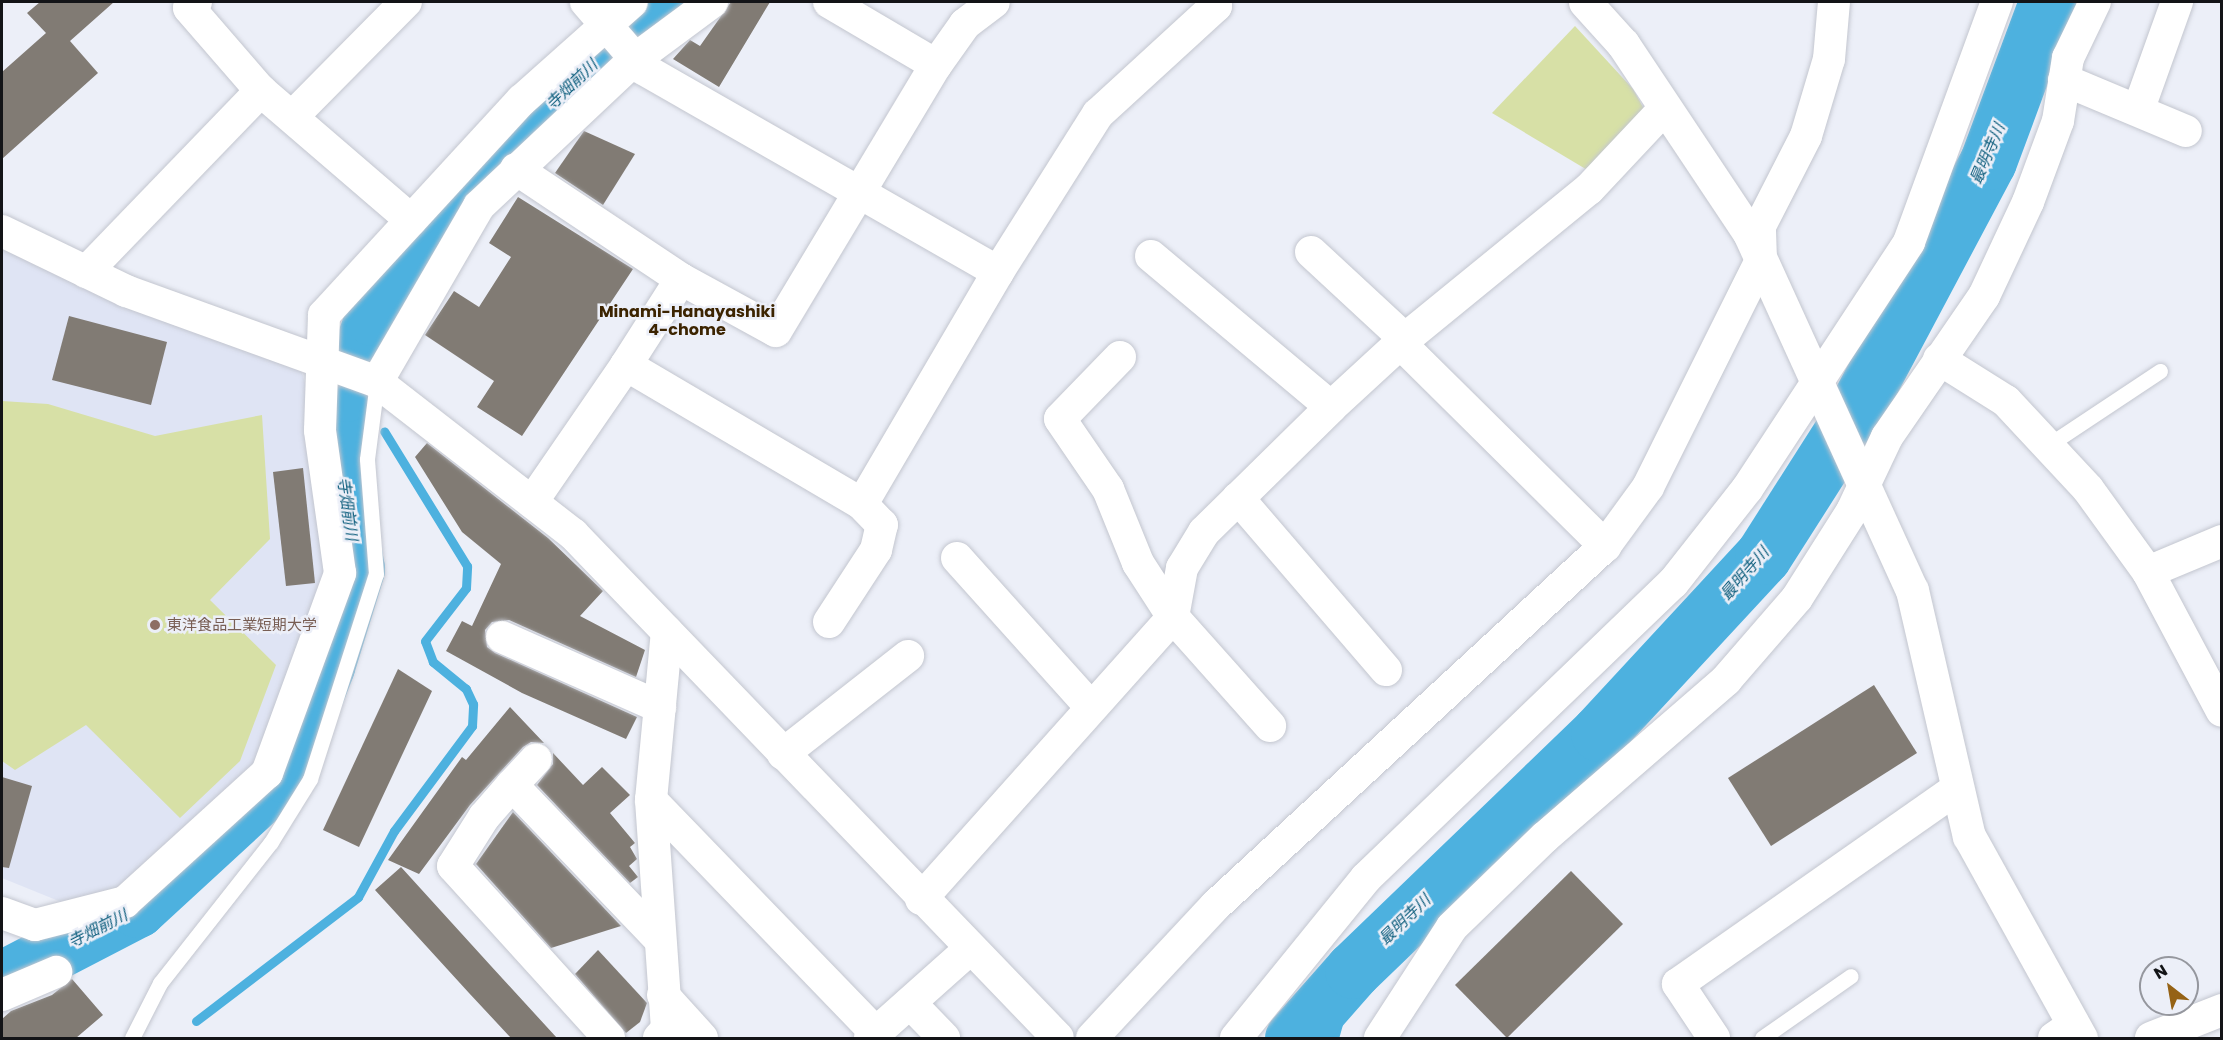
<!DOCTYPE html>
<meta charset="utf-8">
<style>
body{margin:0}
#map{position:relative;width:2223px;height:1040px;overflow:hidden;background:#eceff8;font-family:Poppins,"Noto Sans JP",sans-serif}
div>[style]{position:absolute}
.built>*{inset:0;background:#dfe4f4}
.green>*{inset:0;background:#d7e0a6}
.stream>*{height:9px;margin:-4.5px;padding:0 4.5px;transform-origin:4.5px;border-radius:4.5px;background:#4db1df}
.river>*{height:57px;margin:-28.5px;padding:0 28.5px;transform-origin:28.5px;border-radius:28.5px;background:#4db1df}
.building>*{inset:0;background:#817b74}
.roads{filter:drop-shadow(0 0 2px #c3c6cf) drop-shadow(0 0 2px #c3c6cf)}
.lane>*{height:15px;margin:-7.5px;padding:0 7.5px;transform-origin:7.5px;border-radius:7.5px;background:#fff}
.street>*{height:32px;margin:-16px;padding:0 16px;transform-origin:16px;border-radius:16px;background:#fff}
.secondary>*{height:33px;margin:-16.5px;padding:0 16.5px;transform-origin:16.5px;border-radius:16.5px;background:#fff}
.dots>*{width:16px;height:16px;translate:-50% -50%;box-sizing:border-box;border:3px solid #eceff8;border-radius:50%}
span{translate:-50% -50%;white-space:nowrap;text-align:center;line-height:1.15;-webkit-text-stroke:5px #eceff8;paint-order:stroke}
.education-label{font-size:15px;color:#785e54}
.left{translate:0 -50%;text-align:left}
.water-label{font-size:16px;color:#11607f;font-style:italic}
.neighbourhood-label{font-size:16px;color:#3c2401;font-weight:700}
.frame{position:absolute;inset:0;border:3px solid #131417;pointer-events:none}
.north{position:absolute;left:2139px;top:956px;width:60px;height:60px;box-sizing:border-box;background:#eceff8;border:2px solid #95979e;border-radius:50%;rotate:329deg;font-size:16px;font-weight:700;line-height:24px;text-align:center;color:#131417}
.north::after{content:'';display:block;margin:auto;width:21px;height:27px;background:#956215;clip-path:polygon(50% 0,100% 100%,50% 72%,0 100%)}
</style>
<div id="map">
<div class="built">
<div style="clip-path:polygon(2px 241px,298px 360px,310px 399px,326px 573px,254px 772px,126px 895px,76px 908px,2px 878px)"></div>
</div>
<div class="green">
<div style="clip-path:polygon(1575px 26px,1633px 89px,1644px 109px,1589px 171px,1492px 113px)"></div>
<div style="clip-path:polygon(2px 401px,48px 404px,155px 436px,262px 415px,270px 539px,210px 600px,276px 665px,240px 761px,180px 818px,86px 725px,15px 770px,2px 761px)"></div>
</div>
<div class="stream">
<div style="left:79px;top:926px;width:26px;rotate:4deg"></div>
<div style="left:196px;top:1021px;width:204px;rotate:-37.4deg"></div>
<div style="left:358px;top:897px;width:75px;rotate:-61.4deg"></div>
<div style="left:394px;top:831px;width:131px;rotate:-53.4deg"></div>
<div style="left:472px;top:726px;width:22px;rotate:-87deg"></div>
<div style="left:473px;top:704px;width:17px;rotate:-115deg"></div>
<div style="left:466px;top:689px;width:43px;rotate:-140.7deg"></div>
<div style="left:433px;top:662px;width:22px;rotate:-111deg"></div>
<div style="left:425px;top:641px;width:67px;rotate:-52.3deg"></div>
<div style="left:466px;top:588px;width:22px;rotate:-87deg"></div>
<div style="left:467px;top:566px;width:158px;rotate:-121.6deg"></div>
<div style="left:1334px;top:1038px;width:71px;rotate:-74.4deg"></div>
</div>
<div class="river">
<div style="left:2px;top:979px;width:152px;rotate:-27.4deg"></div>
<div style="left:137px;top:909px;width:200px;rotate:-42.6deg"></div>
<div style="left:284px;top:774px;width:116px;rotate:-68.7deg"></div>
<div style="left:326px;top:666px;width:102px;rotate:-72.8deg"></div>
<div style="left:356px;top:569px;width:90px;rotate:-99.6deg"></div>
<div style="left:341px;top:480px;width:87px;rotate:-86.7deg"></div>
<div style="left:346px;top:393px;width:81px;rotate:-70.4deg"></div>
<div style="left:373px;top:317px;width:139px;rotate:-54.4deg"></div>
<div style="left:454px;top:204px;width:184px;rotate:-45.9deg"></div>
<div style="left:582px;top:72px;width:110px;rotate:-39.5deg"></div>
<div style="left:1293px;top:1038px;width:91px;rotate:-48.6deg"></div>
<div style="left:1353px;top:970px;width:342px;rotate:-43.9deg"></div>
<div style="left:1599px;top:733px;width:241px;rotate:-47.2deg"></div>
<div style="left:1763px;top:556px;width:169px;rotate:-57.5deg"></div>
<div style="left:1854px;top:413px;width:285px;rotate:-62deg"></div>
<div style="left:1988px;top:161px;width:170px;rotate:-69.6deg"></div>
</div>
<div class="building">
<div style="clip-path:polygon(40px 2px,114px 2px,70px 41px,98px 73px,2px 159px,2px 72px,46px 33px,27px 13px)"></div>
<div style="clip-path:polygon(731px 2px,770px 2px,719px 87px,673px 59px,690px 40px,700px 46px)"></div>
<div style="clip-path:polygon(584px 131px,635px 154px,603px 205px,555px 173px)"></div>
<div style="clip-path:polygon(518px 197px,633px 269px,522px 436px,477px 407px,494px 381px,425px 335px,454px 291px,479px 307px,511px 257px,489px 243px)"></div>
<div style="clip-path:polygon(69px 316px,167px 342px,151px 405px,52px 380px)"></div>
<div style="clip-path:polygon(427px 443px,548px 538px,603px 591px,580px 616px,645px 650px,636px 677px,509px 620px,492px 622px,485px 630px,487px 647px,495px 653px,637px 717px,626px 739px,522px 693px,446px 651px,462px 621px,472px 626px,501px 564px,462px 532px,415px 457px)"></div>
<div style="clip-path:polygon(303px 468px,315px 583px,286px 586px,273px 472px)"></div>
<div style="clip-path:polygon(398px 669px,432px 691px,359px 847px,323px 830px)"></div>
<div style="clip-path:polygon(1874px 685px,1917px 753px,1771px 846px,1728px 778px)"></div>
<div style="clip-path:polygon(510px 707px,544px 743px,531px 742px,523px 747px,470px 805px,419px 874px,388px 860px,462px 757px,466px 760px)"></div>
<div style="clip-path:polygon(553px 753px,583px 785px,602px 767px,630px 795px,610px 813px,635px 843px,630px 847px,637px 859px,629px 866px,638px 877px,630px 883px,537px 785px,553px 764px)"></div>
<div style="clip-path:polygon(2px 777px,32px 786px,9px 868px,2px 867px)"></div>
<div style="clip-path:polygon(513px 812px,621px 926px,551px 948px,476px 864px)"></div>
<div style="clip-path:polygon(401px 867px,491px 966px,557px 1038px,511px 1038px,469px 993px,375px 890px)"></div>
<div style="clip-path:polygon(1571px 871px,1623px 924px,1507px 1038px,1455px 985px)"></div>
<div style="clip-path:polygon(598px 950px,647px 1003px,640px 1022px,626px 1033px,575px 974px)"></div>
<div style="clip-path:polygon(72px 979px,103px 1015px,76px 1038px,2px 1038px,2px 1019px,11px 1011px,52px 995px)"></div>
</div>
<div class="roads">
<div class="lane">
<div style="left:2050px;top:444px;width:132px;rotate:-33.6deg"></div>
<div style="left:132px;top:1038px;width:62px;rotate:-63deg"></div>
<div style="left:160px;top:983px;width:179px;rotate:-51.8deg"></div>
<div style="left:271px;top:842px;width:74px;rotate:-58.2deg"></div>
<div style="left:310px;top:779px;width:215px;rotate:-72.2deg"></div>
<div style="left:376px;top:574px;width:115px;rotate:-94.5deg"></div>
<div style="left:367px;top:459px;width:78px;rotate:-82.6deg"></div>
<div style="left:1762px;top:1038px;width:108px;rotate:-34.9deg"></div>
</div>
<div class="street">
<div style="left:196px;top:2px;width:9px;rotate:139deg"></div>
<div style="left:189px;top:8px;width:110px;rotate:49.1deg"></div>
<div style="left:261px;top:91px;width:198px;rotate:40.7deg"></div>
<div style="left:829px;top:2px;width:124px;rotate:30.5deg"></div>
<div style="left:2064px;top:80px;width:132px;rotate:22.7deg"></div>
<div style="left:2139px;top:108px;width:113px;rotate:-70.3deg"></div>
<div style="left:292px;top:117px;width:162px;rotate:-45.3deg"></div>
<div style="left:516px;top:169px;width:198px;rotate:33.7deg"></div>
<div style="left:2px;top:231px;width:138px;rotate:25.8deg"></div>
<div style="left:126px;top:291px;width:267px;rotate:19.9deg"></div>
<div style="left:377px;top:382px;width:248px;rotate:37.8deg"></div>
<div style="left:573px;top:534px;width:699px;rotate:46.1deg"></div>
<div style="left:1311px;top:252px;width:128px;rotate:42.8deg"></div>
<div style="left:1151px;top:256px;width:235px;rotate:40deg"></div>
<div style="left:1331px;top:407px;width:100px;rotate:-42.6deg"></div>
<div style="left:1405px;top:339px;width:237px;rotate:-39.2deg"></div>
<div style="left:1589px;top:189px;width:111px;rotate:-46.8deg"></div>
<div style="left:86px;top:272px;width:252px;rotate:-46deg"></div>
<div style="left:998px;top:272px;width:187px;rotate:-57.7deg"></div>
<div style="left:1098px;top:114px;width:160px;rotate:-42.5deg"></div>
<div style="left:1216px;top:6px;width:6px;rotate:-135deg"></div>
<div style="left:1400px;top:343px;width:289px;rotate:44.7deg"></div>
<div style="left:1120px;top:357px;width:86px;rotate:134.1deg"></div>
<div style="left:1060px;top:419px;width:85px;rotate:55.6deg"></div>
<div style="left:1108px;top:489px;width:80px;rotate:67.9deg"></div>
<div style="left:1138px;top:563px;width:64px;rotate:57.1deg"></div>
<div style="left:1173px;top:617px;width:146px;rotate:48.3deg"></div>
<div style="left:1939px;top:359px;width:79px;rotate:32.1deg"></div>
<div style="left:2006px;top:401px;width:120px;rotate:47deg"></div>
<div style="left:2088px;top:489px;width:102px;rotate:54.1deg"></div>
<div style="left:2148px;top:572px;width:157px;rotate:62deg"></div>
<div style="left:626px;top:365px;width:102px;rotate:-57.4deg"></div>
<div style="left:681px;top:279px;width:108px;rotate:28.7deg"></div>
<div style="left:776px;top:331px;width:310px;rotate:-59deg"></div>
<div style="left:936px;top:65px;width:50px;rotate:-54.7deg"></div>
<div style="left:965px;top:24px;width:36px;rotate:-37deg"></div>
<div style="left:377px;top:382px;width:203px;rotate:-59.9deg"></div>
<div style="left:479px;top:206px;width:214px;rotate:-43.3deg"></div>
<div style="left:635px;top:59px;width:96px;rotate:-36.5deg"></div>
<div style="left:1238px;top:498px;width:227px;rotate:49.3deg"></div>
<div style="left:532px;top:502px;width:166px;rotate:-55.5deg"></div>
<div style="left:626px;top:365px;width:274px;rotate:30.5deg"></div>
<div style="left:862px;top:504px;width:269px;rotate:-59.6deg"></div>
<div style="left:998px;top:272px;width:408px;rotate:-150.2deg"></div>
<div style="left:644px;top:69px;width:89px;rotate:-130.9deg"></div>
<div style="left:957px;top:558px;width:199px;rotate:48.1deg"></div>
<div style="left:2148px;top:572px;width:80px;rotate:-22.7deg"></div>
<div style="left:829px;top:622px;width:86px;rotate:-56.9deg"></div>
<div style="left:876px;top:550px;width:26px;rotate:-77deg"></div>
<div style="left:882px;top:525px;width:29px;rotate:-134deg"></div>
<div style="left:502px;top:637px;width:173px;rotate:23.9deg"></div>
<div style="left:783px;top:754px;width:159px;rotate:-38.1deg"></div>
<div style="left:512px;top:785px;width:35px;rotate:-47deg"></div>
<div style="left:651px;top:800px;width:324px;rotate:46deg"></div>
<div style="left:921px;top:899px;width:378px;rotate:-48.2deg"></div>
<div style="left:1173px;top:617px;width:50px;rotate:-79.6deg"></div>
<div style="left:1182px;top:568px;width:42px;rotate:-58.6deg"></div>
<div style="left:1204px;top:532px;width:178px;rotate:-44.5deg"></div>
<div style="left:2px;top:913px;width:35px;rotate:20deg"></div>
<div style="left:35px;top:925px;width:93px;rotate:-14.3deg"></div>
<div style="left:125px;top:902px;width:192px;rotate:-42.3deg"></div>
<div style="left:267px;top:773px;width:213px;rotate:-69.9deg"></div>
<div style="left:340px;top:573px;width:144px;rotate:-98deg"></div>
<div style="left:320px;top:430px;width:115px;rotate:-88deg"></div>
<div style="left:324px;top:315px;width:292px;rotate:-47.4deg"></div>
<div style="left:522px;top:100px;width:147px;rotate:-41.7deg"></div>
<div style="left:2px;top:995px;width:59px;rotate:-23.1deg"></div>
<div style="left:663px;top:995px;width:58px;rotate:47.8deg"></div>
<div style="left:910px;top:1003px;width:49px;rotate:45.8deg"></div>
<div style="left:609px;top:1038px;width:232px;rotate:-132.2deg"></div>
<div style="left:453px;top:866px;width:58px;rotate:-57.7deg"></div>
<div style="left:484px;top:817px;width:43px;rotate:-48.8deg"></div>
<div style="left:512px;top:785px;width:211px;rotate:46.3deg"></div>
<div style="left:659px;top:1038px;width:12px;rotate:-48deg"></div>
<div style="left:667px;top:1029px;width:230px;rotate:-94deg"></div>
<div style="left:651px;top:800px;width:169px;rotate:-84.6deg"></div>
<div style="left:870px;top:1038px;width:134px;rotate:-41.7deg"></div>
<div style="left:1092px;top:1038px;width:180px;rotate:-47deg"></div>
<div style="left:1215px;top:906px;width:531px;rotate:-42.71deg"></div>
<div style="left:1605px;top:546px;width:73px;rotate:-53.9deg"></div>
<div style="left:1648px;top:487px;width:254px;rotate:-63.5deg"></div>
<div style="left:1761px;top:260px;width:34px;rotate:-92deg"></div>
<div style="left:1760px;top:226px;width:101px;rotate:-62.9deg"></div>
<div style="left:1806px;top:136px;width:80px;rotate:-73.4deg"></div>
<div style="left:1829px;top:59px;width:57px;rotate:-85deg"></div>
<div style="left:1236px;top:1038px;width:206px;rotate:-50.9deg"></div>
<div style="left:1366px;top:878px;width:426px;rotate:-43.9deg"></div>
<div style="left:1673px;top:583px;width:120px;rotate:-51.8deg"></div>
<div style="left:1747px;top:489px;width:295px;rotate:-56.7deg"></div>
<div style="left:1909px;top:242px;width:256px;rotate:-69.9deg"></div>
<div style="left:1380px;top:1038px;width:132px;rotate:-57deg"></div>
<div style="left:1452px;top:927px;width:129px;rotate:-44.1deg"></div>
<div style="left:1545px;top:837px;width:240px;rotate:-40.9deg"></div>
<div style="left:1726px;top:680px;width:108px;rotate:-49.1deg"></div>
<div style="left:1797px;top:598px;width:103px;rotate:-57.7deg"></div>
<div style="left:1852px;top:511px;width:82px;rotate:-64.7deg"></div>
<div style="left:1887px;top:437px;width:171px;rotate:-55.5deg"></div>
<div style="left:1984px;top:296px;width:104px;rotate:-64.9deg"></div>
<div style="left:2028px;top:202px;width:86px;rotate:-69.7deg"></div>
<div style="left:2058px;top:121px;width:64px;rotate:-81deg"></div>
<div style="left:2068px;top:58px;width:62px;rotate:-64.3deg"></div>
<div style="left:1714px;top:1038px;width:65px;rotate:-123.7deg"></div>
<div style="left:1678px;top:984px;width:338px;rotate:-35deg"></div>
<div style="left:2054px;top:1038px;width:23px;rotate:-34deg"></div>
<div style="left:2151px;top:1038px;width:76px;rotate:-21.5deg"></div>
</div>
<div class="secondary">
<div style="left:1585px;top:2px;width:57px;rotate:47.9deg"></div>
<div style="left:1623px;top:44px;width:227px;rotate:56.3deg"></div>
<div style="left:1749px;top:233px;width:392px;rotate:65.5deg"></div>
<div style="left:1912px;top:590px;width:253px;rotate:77deg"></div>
<div style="left:1969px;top:836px;width:231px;rotate:61deg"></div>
</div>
</div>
<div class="dots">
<div style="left:155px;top:625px;background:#8d6e63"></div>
</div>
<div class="education-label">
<span class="left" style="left:167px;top:625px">東洋食品工業短期大学</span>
</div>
<div class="water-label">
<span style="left:572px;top:85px;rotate:-44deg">寺畑前川</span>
<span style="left:1988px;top:154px;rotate:-67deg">最明寺川</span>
<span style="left:347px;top:509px;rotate:82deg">寺畑前川</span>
<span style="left:1745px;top:574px;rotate:-49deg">最明寺川</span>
<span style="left:1405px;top:920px;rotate:-44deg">最明寺川</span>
<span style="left:98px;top:929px;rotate:-27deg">寺畑前川</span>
</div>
<div class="neighbourhood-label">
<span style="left:687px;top:321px">Minami-Hanayashiki<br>4-chome</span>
</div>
<div class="frame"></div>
<div class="north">N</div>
</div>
